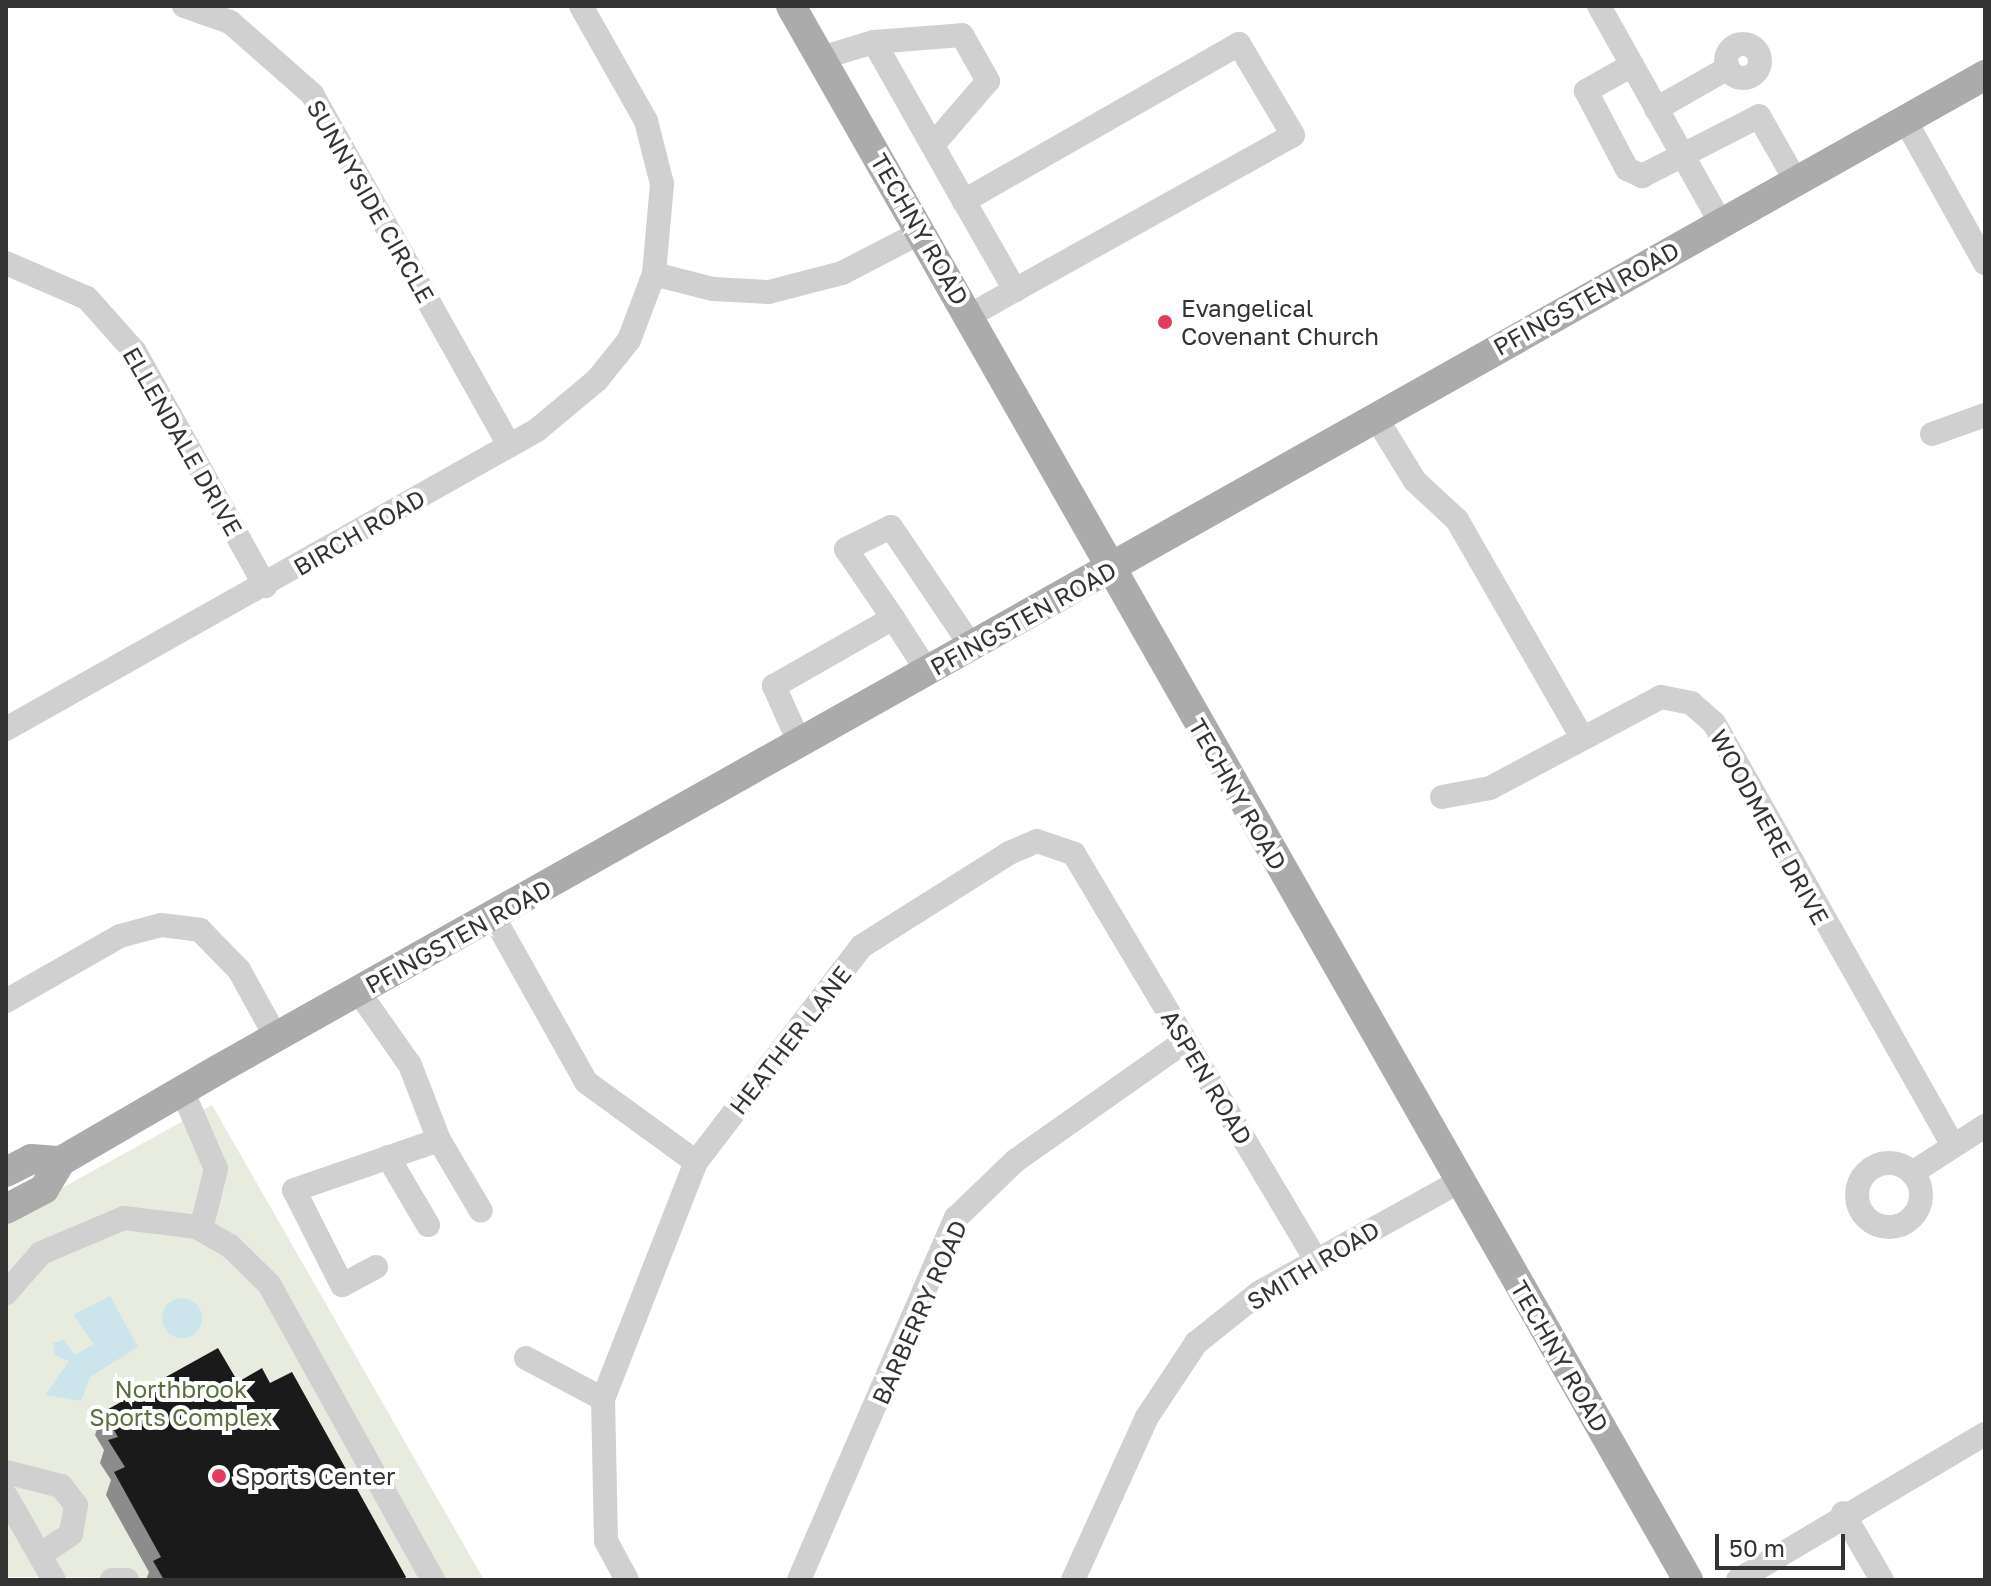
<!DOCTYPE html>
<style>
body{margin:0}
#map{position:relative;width:1991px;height:1586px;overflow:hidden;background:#fff;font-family:"Golos Text",sans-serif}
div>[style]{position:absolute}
.green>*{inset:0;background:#e7ecdf}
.water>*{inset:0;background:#cce4eb}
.round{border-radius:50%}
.minor>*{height:24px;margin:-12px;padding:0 12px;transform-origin:12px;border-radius:12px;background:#d0d0d0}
.minor>.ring{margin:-12px;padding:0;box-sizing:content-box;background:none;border:24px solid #d0d0d0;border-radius:50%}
.major>*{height:30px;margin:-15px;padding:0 15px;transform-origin:15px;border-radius:15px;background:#ababab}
.wall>*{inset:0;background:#8c8c8c}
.building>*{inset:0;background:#1a1a1a}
.dots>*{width:22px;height:22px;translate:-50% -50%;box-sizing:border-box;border:4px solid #fff;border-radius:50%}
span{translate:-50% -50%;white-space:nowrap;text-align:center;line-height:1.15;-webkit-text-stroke:8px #fff;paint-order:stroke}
.street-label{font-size:24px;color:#333}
.poi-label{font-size:24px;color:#333}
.left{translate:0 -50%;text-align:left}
.park-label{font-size:24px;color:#5c6f40}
.frame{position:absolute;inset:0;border:8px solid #333;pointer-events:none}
.scale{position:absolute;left:1715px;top:1534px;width:130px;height:36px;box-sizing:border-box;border:4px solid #333;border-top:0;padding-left:10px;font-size:24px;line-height:28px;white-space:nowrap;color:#333;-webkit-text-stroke:6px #fff;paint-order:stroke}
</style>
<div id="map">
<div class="green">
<div style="clip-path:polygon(212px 1105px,484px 1580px,6px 1577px,6px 1219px)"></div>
</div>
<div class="water">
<div style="clip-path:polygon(110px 1296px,138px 1347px,90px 1377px,81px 1401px,45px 1395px,69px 1361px,55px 1355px,53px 1343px,64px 1340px,75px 1355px,94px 1344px,73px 1315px)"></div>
<div class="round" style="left:162px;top:1298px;width:40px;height:40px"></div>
</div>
<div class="minor">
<div style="left:184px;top:6px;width:49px;rotate:19.2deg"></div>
<div style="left:230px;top:22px;width:109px;rotate:41.3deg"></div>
<div style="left:312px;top:94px;width:403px;rotate:60.7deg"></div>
<div style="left:581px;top:6px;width:132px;rotate:60.5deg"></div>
<div style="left:646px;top:121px;width:65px;rotate:75.7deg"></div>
<div style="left:662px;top:184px;width:90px;rotate:95.1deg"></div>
<div style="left:654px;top:274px;width:61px;rotate:14.3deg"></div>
<div style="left:713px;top:289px;width:56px;rotate:3.1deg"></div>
<div style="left:769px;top:292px;width:75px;rotate:-14.6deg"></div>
<div style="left:842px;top:273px;width:89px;rotate:-27.4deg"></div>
<div style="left:1599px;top:6px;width:249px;rotate:60.7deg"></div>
<div style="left:874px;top:42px;width:183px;rotate:60.5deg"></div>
<div class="ring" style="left:1726px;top:44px;width:10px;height:10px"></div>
<div style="left:821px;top:58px;width:55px;rotate:-16.8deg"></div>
<div style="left:874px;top:42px;width:88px;rotate:-4.5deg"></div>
<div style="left:962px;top:35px;width:53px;rotate:60.5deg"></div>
<div style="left:988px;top:81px;width:84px;rotate:130.7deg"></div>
<div style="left:1632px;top:65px;width:53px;rotate:150.5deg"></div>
<div style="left:1586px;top:91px;width:88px;rotate:62.3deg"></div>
<div style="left:1627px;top:169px;width:17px;rotate:25deg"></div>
<div style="left:1642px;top:176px;width:131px;rotate:-27.1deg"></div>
<div style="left:1759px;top:116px;width:75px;rotate:60.4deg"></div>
<div style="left:1656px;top:109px;width:83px;rotate:-29.7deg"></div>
<div style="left:1905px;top:120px;width:164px;rotate:60.8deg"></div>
<div style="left:6px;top:263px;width:88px;rotate:23.4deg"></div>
<div style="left:87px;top:298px;width:72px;rotate:48.4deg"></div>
<div style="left:135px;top:352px;width:268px;rotate:60.9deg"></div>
<div style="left:969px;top:316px;width:53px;rotate:-29.5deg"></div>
<div style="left:1015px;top:290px;width:318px;rotate:-29.1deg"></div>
<div style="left:1293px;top:135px;width:106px;rotate:-120.7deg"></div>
<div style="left:1239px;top:44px;width:317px;rotate:150.3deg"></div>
<div style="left:964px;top:201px;width:103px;rotate:60.2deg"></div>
<div style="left:1375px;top:416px;width:76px;rotate:58.4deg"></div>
<div style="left:1415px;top:481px;width:57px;rotate:42.9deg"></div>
<div style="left:1457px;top:520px;width:250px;rotate:60.1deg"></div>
<div style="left:1932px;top:434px;width:56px;rotate:-19.7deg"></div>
<div style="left:893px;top:618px;width:64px;rotate:57.1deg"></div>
<div style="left:6px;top:729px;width:609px;rotate:-29.38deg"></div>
<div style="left:537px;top:430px;width:78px;rotate:-39.8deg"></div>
<div style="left:597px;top:380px;width:51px;rotate:-51.3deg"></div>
<div style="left:629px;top:340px;width:71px;rotate:-69.3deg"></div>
<div style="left:800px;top:744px;width:64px;rotate:-114.1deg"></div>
<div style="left:774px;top:686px;width:137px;rotate:-29.7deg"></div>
<div style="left:893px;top:618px;width:83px;rotate:-124.3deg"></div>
<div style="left:846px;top:549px;width:50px;rotate:-26.1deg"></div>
<div style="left:891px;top:527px;width:145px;rotate:56deg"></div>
<div style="left:1442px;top:797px;width:49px;rotate:-10.6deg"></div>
<div style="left:1490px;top:788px;width:194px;rotate:-28deg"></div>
<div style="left:1661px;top:697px;width:31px;rotate:11deg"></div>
<div style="left:1691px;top:703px;width:30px;rotate:41deg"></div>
<div style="left:1714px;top:723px;width:481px;rotate:60.5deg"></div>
<div style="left:493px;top:916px;width:190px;rotate:60.7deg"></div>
<div style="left:586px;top:1082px;width:136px;rotate:36deg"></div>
<div style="left:358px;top:991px;width:90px;rotate:54.9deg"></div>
<div style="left:410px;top:1065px;width:80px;rotate:68.9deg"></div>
<div style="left:439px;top:1140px;width:82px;rotate:59.4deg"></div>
<div style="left:6px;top:1001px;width:131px;rotate:-29.7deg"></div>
<div style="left:120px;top:936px;width:42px;rotate:-15deg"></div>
<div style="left:161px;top:925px;width:39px;rotate:7deg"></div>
<div style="left:200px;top:930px;width:56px;rotate:45.7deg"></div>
<div style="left:239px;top:970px;width:77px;rotate:61.1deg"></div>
<div style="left:182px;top:1090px;width:86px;rotate:66.7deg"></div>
<div style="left:216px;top:1169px;width:62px;rotate:104deg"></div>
<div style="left:388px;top:1157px;width:79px;rotate:59.5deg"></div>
<div class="ring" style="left:1857px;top:1163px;width:40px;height:40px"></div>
<div style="left:1912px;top:1173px;width:87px;rotate:-32.8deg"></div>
<div style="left:376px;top:1267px;width:38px;rotate:152deg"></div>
<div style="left:342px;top:1285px;width:106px;rotate:-116.8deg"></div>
<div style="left:294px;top:1190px;width:153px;rotate:-19deg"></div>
<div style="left:6px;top:1293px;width:53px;rotate:-48.8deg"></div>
<div style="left:41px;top:1253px;width:90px;rotate:-22.9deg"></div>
<div style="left:124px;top:1218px;width:74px;rotate:7deg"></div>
<div style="left:197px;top:1227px;width:38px;rotate:30deg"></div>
<div style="left:230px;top:1246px;width:54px;rotate:44.3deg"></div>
<div style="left:269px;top:1284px;width:338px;rotate:61deg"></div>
<div style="left:526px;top:1358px;width:87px;rotate:28deg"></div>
<div style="left:6px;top:1472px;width:57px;rotate:14.3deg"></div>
<div style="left:61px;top:1486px;width:24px;rotate:52deg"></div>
<div style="left:76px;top:1505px;width:29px;rotate:100deg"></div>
<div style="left:71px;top:1534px;width:37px;rotate:146deg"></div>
<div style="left:6px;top:1496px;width:97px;rotate:60.3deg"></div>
<div style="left:1843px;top:1513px;width:78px;rotate:59.8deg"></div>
<div style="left:112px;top:1580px;width:15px"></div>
<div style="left:627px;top:1580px;width:44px;rotate:-118.3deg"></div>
<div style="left:606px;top:1541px;width:142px;rotate:-91.2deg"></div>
<div style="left:603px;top:1399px;width:255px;rotate:-68.6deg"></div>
<div style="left:696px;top:1162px;width:272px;rotate:-52.5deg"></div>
<div style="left:862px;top:946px;width:174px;rotate:-32.3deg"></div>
<div style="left:1009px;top:853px;width:30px;rotate:-23deg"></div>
<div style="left:1037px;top:841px;width:39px;rotate:19deg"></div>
<div style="left:1074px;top:854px;width:473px;rotate:59.2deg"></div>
<div style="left:799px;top:1580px;width:395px;rotate:-66.6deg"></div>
<div style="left:956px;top:1218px;width:82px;rotate:-44deg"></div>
<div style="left:1015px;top:1161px;width:208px;rotate:-35.2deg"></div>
<div style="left:1073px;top:1580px;width:179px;rotate:-65.6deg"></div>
<div style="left:1147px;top:1417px;width:89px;rotate:-56.5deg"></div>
<div style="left:1196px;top:1343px;width:82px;rotate:-38.6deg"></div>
<div style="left:1260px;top:1292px;width:229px;rotate:-29deg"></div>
<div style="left:1738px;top:1580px;width:287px;rotate:-30.6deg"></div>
</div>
<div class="major">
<div style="left:791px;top:6px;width:1812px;rotate:60.32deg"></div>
<div style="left:6px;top:1172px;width:28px;rotate:-27deg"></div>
<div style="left:31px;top:1159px;width:30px;rotate:4deg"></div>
<div style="left:6px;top:1209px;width:43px;rotate:-27.8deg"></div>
<div style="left:44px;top:1189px;width:33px;rotate:-59deg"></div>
<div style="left:61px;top:1161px;width:183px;rotate:-30.2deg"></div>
<div style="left:219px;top:1069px;width:2027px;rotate:-29.37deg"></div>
</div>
<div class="wall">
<div style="clip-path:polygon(238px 1382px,270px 1383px,406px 1577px,405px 1580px,146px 1580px,149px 1572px,106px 1495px,111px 1480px,100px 1463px,104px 1450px,95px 1435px,103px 1412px)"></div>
</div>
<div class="building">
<div style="clip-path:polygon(218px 1348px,238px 1382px,262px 1368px,270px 1383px,292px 1372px,406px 1577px,401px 1580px,164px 1580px,153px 1561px,161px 1557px,114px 1472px,125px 1467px,108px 1440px,118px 1437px,103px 1412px)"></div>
</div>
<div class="dots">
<div style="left:1165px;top:322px;background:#e33b5d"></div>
<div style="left:219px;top:1476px;background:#e33b5d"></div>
</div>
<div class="street-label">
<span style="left:371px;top:201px;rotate:60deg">SUNNYSIDE CIRCLE</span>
<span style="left:920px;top:229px;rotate:60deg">TECHNY ROAD</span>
<span style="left:1586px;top:298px;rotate:-29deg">PFINGSTEN ROAD</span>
<span style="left:183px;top:441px;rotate:60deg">ELLENDALE DRIVE</span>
<span style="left:359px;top:532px;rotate:-30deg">BIRCH ROAD</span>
<span style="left:1023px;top:618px;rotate:-29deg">PFINGSTEN ROAD</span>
<span style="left:1238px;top:794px;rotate:60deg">TECHNY ROAD</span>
<span style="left:1770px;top:827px;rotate:61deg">WOODMERE DRIVE</span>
<span style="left:458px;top:936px;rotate:-29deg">PFINGSTEN ROAD</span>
<span style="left:790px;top:1040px;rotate:-52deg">HEATHER LANE</span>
<span style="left:1207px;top:1077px;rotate:59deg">ASPEN ROAD</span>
<span style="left:1313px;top:1265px;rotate:-31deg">SMITH ROAD</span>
<span style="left:919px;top:1312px;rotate:-66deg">BARBERRY ROAD</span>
<span style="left:1560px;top:1356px;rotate:60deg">TECHNY ROAD</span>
</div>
<div class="poi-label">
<span class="left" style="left:1181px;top:322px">Evangelical<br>Covenant Church</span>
<span class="left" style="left:235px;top:1476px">Sports Center</span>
</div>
<div class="park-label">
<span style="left:181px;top:1403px">Northbrook<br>Sports Complex</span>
</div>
<div class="frame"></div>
<div class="scale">50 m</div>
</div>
